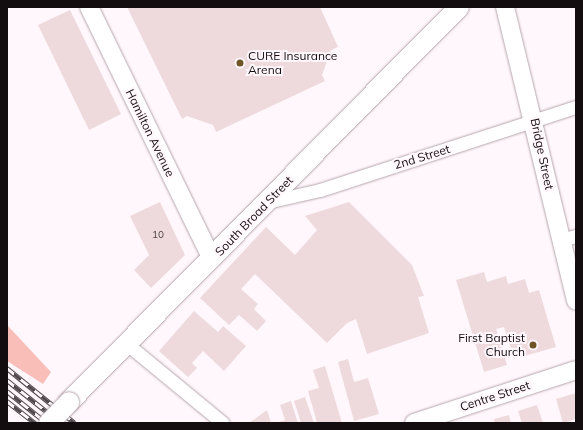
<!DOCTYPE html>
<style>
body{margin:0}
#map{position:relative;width:583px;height:430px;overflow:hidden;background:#fff7fb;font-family:Mulish,sans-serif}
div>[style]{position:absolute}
.green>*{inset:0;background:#fabeb9}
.building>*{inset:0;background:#eedadd}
.roads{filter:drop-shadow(0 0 1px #b6a5ad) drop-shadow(0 0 1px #b6a5ad)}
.street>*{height:13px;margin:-6.5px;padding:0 6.5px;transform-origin:6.5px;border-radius:6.5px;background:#fff}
.secondary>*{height:18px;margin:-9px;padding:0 9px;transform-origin:9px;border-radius:9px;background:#fff}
.primary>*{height:20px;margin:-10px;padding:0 10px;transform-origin:10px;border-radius:10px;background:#fff}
.rail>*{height:4.5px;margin-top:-2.25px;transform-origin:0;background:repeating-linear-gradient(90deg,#fff7fb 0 9px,#4f484c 0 18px);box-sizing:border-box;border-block:1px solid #4f484c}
.bridges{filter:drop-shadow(0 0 1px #b6a5ad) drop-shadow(0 0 1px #b6a5ad)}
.primary-bridge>*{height:20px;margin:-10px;padding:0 10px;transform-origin:10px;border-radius:10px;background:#fff}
.dots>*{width:11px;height:11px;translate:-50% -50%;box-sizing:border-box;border:2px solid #fff7fb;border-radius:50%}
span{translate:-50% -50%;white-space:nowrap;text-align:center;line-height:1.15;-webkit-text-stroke:4px #fff7fb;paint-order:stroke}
.number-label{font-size:10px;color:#4a4043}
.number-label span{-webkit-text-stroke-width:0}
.poi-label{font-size:12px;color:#130d10}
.left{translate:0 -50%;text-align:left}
.right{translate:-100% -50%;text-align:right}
.street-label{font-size:12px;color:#130d10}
.frame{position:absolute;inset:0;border:8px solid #130d10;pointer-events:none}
</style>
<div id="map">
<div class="green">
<div style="clip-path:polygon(7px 325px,51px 372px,43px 384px,7px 361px)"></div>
</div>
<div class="building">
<div style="clip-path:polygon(127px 7px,320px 7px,338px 47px,331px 50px,322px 75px,325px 81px,216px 132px,213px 125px,187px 116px,182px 119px)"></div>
<div style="clip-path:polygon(70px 10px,121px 114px,89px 130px,38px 25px)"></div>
<div style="clip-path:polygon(160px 202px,185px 255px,151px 288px,134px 270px,149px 255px,130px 216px)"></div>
<div style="clip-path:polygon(349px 202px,412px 265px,424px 296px,418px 297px,429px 333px,367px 354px,356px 319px,347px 323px,327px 343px,255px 274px,241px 289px,258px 304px,254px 309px,266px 321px,257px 331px,239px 315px,229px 325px,200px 298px,266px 227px,295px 255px,317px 230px,305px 216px)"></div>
<div style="clip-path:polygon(484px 272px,487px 282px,506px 276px,508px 284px,525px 279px,529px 293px,539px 290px,556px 347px,514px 359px,504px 327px,496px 329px,507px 365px,484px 372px,456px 280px)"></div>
<div style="clip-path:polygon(194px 311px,218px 332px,223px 326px,246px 346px,224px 371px,203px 351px,192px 363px,197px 368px,188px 377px,159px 351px)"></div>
<div style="clip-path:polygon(348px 359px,354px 382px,368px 378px,379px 414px,354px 421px,338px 362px)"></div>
<div style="clip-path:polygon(325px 366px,342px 423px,317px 423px,308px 391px,319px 388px,313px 370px)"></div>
<div style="clip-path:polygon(576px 393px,576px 419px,563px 423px,556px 399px)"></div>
<div style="clip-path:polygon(305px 397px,314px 423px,301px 423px,294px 401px)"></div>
<div style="clip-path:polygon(291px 401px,298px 423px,276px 423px,285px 420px,280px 405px)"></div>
<div style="clip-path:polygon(537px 405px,543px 423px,522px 423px,518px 411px)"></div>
<div style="clip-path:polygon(267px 410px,271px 423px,249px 423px)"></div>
<div style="clip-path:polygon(509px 415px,511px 423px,495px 423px,494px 419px)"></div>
</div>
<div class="roads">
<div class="street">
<div style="left:267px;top:202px;width:54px;rotate:-12.8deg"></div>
<div style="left:320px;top:190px;width:269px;rotate:-18deg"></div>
<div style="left:561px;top:240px;width:16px;rotate:-15deg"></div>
<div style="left:127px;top:344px;width:124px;rotate:39.5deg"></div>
</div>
<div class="secondary">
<div style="left:89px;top:7px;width:280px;rotate:64deg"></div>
<div style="left:505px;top:7px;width:302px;rotate:76.4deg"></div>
<div style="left:414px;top:423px;width:170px;rotate:-18.1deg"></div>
</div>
<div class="primary">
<div style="left:69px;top:402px;width:555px;rotate:-45.36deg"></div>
</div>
</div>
<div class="rail">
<div style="left:7px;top:368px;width:87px;rotate:39deg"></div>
<div style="left:7px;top:380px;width:69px;rotate:38.5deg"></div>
<div style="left:7px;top:391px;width:51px;rotate:38.7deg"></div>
<div style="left:7px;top:401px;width:36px;rotate:38deg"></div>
</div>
<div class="bridges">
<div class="primary-bridge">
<div style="left:49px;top:423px;width:29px;rotate:-46deg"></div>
</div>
</div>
<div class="dots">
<div style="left:240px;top:63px;background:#705527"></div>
<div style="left:533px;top:345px;background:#705527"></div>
</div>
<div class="number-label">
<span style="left:158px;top:235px">10</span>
</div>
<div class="poi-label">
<span class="left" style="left:248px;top:63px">CURE Insurance<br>Arena</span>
<span class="right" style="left:525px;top:345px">First Baptist<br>Church</span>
</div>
<div class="street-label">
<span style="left:150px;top:133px;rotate:64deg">Hamilton Avenue</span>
<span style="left:542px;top:154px;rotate:78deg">Bridge Street</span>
<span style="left:422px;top:157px;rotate:-17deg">2nd Street</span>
<span style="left:254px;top:216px;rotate:-46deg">South Broad Street</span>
<span style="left:495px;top:396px;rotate:-18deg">Centre Street</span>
</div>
<div class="frame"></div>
</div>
